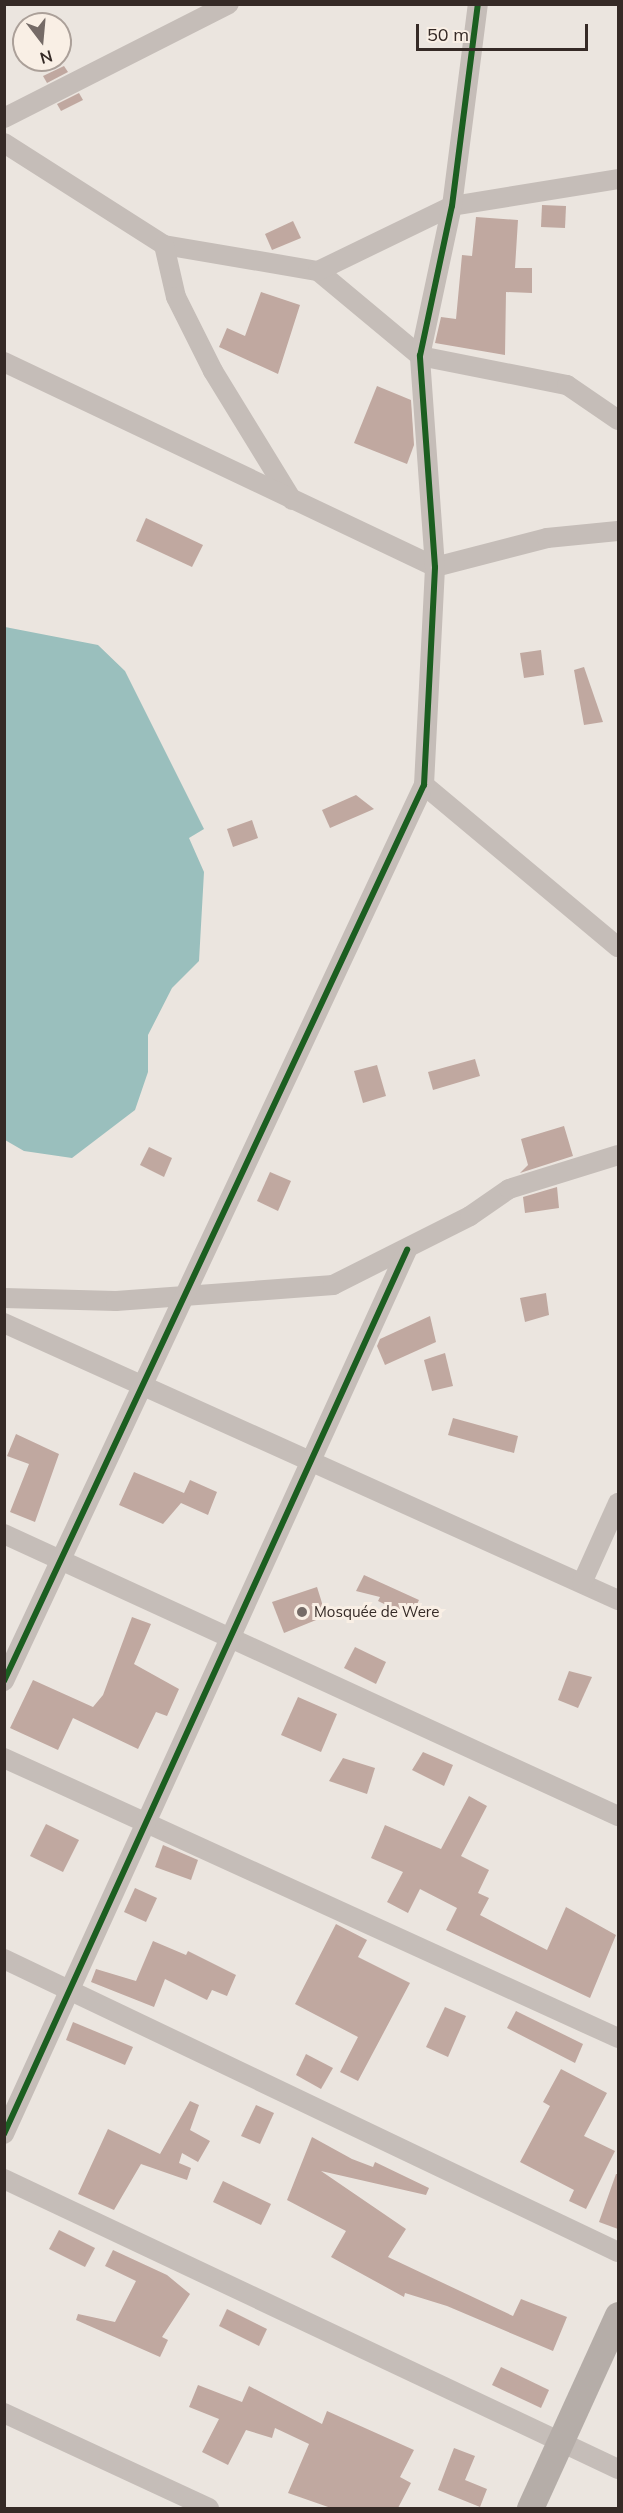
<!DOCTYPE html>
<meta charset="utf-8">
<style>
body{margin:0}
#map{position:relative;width:623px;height:2513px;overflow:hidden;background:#ebe5df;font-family:Mulish,sans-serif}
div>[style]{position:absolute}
.water>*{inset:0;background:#9abfbd}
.building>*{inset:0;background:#c0a8a0}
.street>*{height:20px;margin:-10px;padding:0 10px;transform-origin:10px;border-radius:10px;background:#c5bdb8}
.secondary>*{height:27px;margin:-13.5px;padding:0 13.5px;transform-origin:13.5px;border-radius:13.5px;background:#b5ada8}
.cycleway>*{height:6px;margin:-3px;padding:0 3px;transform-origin:3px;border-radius:3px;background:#1b5e20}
.dots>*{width:16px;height:16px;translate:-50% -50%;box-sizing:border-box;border:3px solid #f9efe5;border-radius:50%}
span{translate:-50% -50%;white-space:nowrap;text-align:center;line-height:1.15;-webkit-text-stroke:6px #f9efe5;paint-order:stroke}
.poi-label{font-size:15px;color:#352a26}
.left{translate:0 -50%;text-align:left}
.frame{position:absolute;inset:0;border:6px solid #352a26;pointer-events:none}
.north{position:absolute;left:12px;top:12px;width:60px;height:60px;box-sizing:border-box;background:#f9efe5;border:2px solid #aba099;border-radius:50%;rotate:164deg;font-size:16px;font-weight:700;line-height:24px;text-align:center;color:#352a26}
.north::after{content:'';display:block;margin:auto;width:21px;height:27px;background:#756b67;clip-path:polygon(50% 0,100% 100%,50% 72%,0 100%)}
.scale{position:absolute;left:416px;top:24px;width:172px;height:27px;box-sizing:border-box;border:3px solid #352a26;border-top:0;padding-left:8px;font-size:18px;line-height:21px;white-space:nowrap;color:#352a26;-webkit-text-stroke:4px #f9efe5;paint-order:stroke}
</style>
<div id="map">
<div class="water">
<div style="clip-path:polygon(5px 627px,98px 645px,125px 671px,204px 829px,189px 838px,204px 872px,199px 961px,172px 988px,148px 1035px,148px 1072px,135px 1110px,72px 1158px,24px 1151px,5px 1140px)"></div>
</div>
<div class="building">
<div style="clip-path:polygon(64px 66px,68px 72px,47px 83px,43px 76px)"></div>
<div style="clip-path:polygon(79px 93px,83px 100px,61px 111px,57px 104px)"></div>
<div style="clip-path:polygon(542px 205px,566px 206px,565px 228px,541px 227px)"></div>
<div style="clip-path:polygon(476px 217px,518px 220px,515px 268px,532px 268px,532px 293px,506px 292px,505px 355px,435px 343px,441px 317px,456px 319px,462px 255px,472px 256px)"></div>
<div style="clip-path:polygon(293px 221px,301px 238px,272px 250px,265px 234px)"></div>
<div style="clip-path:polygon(261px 292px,300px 305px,278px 374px,219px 347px,227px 328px,245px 336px)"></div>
<div style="clip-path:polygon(377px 386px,411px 400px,414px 445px,407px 464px,354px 443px)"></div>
<div style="clip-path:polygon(146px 518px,203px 545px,192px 567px,136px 541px)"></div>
<div style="clip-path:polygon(541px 650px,544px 675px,524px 678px,520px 653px)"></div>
<div style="clip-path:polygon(584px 667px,603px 722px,584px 725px,574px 670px)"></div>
<div style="clip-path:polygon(356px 795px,374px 809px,330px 828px,322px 810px)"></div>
<div style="clip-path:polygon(252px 820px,258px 838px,233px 847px,227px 829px)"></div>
<div style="clip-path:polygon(475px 1059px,480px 1076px,433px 1090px,428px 1072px)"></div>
<div style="clip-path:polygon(377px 1065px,386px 1096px,363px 1103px,354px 1071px)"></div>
<div style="clip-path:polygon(564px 1126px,573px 1156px,520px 1173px,528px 1165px,521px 1139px)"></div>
<div style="clip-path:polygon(149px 1147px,172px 1158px,164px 1177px,140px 1165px)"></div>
<div style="clip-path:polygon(270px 1172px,291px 1181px,278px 1211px,257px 1201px)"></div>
<div style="clip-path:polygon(557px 1187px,559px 1208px,525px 1213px,523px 1197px)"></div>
<div style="clip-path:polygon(546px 1293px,549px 1315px,525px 1322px,520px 1298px)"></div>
<div style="clip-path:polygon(430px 1316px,436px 1342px,385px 1365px,377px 1346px,380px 1339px)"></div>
<div style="clip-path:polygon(445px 1353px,453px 1386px,432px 1391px,424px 1360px)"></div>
<div style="clip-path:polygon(453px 1418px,518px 1436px,514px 1453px,448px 1435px)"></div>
<div style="clip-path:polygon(16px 1434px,59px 1454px,35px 1522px,10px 1512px,29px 1464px,7px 1456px)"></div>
<div style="clip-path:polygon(134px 1472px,184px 1493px,190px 1480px,217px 1492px,208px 1515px,181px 1503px,163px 1524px,119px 1505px)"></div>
<div style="clip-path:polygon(364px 1575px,419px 1600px,411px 1617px,378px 1601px,380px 1597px,356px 1591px)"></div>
<div style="clip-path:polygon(317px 1587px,326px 1616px,284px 1633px,272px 1602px)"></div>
<div style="clip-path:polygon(132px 1617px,151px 1624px,134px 1664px,179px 1689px,167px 1716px,156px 1712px,138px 1749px,73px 1718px,58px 1750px,10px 1728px,33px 1680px,93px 1707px,103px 1695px)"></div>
<div style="clip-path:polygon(355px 1647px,386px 1662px,376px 1684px,344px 1668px)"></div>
<div style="clip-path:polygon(569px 1671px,592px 1677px,578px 1708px,558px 1700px)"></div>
<div style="clip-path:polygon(298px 1697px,337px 1714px,321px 1752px,281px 1735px)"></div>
<div style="clip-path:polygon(423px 1752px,453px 1765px,444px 1786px,412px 1770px)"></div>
<div style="clip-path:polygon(343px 1758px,375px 1768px,367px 1794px,329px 1781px)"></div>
<div style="clip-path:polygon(469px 1796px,487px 1806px,461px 1856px,489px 1870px,478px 1893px,489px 1898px,480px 1915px,547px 1950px,566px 1907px,616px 1935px,590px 1998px,446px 1930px,457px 1908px,420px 1889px,408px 1913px,387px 1902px,403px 1872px,371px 1858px,385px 1825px,441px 1849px)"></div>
<div style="clip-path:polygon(46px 1824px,79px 1840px,63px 1872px,30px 1856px)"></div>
<div style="clip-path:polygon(163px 1845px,198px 1860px,191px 1880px,155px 1867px)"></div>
<div style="clip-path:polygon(135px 1888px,157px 1898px,146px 1922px,124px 1912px)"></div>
<div style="clip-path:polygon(336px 1924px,367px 1940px,358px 1957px,410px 1983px,358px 2081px,340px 2072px,358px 2037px,295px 2004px)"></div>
<div style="clip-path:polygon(153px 1941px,186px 1955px,188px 1951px,236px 1975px,227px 1996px,212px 1990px,207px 2000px,165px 1979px,154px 2007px,91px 1982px,96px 1969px,136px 1981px)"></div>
<div style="clip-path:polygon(445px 2007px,466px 2016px,448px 2057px,426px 2047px)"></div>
<div style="clip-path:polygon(516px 2011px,583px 2044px,575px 2063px,507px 2028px)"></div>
<div style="clip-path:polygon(73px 2022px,133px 2047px,125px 2065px,66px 2040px)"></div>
<div style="clip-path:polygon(306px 2054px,333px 2068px,321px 2089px,296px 2075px)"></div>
<div style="clip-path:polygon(561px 2069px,607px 2093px,584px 2136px,615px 2151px,586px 2209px,569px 2201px,574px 2190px,520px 2162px,550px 2106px,543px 2102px)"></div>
<div style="clip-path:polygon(190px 2101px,199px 2105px,190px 2130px,210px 2141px,198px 2162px,182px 2153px,179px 2163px,191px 2168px,187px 2180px,141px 2164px,114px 2210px,78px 2194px,108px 2129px,160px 2154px)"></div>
<div style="clip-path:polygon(256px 2105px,274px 2113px,260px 2144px,241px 2136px)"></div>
<div style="clip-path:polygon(312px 2137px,352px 2159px,373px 2167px,375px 2162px,429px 2188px,426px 2195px,321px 2171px,406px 2229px,388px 2257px,513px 2316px,521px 2299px,567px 2317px,553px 2351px,447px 2306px,405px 2293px,404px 2297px,331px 2257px,346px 2231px,287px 2200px)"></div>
<div style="clip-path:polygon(616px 2174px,618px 2174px,618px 2229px,599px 2222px)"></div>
<div style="clip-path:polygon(223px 2181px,271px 2204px,261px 2225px,213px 2202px)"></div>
<div style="clip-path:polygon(59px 2230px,95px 2248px,85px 2267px,49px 2249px)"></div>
<div style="clip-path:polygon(113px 2250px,167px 2275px,190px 2294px,162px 2337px,168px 2340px,160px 2357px,76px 2320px,78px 2314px,115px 2322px,136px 2281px,105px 2266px)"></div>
<div style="clip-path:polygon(227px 2309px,267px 2329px,259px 2346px,219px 2326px)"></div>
<div style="clip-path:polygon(501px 2367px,549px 2390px,541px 2408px,492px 2385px)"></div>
<div style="clip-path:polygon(198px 2385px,242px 2402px,249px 2386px,322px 2424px,327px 2411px,414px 2450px,400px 2477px,411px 2483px,398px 2508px,331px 2508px,288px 2493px,309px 2444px,275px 2428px,272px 2438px,246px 2430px,228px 2465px,202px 2452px,219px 2419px,189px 2407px)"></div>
<div style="clip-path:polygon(454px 2448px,475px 2456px,465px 2480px,487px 2489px,480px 2507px,438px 2490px)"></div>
</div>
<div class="street">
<div style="left:4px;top:118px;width:252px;rotate:-26.9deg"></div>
<div style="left:4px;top:143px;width:190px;rotate:32.5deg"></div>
<div style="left:164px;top:245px;width:156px;rotate:9.6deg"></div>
<div style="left:318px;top:271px;width:133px;rotate:39.8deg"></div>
<div style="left:420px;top:356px;width:150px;rotate:11.2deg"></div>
<div style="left:567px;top:385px;width:62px;rotate:34.5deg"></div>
<div style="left:164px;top:245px;width:53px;rotate:77deg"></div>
<div style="left:176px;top:297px;width:83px;rotate:63.4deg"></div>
<div style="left:213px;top:371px;width:151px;rotate:58.5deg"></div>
<div style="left:318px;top:271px;width:149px;rotate:-25.9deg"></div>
<div style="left:452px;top:206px;width:168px;rotate:-9.2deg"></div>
<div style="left:4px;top:362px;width:477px;rotate:25.4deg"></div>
<div style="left:435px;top:567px;width:116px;rotate:-14.5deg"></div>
<div style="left:547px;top:538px;width:71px;rotate:-5.6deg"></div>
<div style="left:424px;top:785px;width:253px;rotate:39.9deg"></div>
<div style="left:4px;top:1298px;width:112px;rotate:1.5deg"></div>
<div style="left:116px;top:1301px;width:218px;rotate:-4.2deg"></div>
<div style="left:333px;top:1285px;width:153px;rotate:-26.7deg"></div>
<div style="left:470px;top:1216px;width:47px;rotate:-34.7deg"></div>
<div style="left:509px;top:1189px;width:114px;rotate:-17.3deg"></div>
<div style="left:4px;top:1323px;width:674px;rotate:24.28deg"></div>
<div style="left:4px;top:1534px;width:676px;rotate:24.67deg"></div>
<div style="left:582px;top:1583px;width:88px;rotate:-65.8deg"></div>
<div style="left:4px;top:1681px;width:990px;rotate:-64.89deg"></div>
<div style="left:424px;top:785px;width:218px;rotate:-87.1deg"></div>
<div style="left:435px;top:567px;width:212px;rotate:-94.1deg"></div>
<div style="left:420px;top:356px;width:153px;rotate:-78deg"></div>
<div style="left:452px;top:206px;width:204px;rotate:-82.7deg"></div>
<div style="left:4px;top:1758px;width:675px;rotate:24.51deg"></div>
<div style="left:4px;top:1959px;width:680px;rotate:25.51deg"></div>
<div style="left:4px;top:2134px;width:972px;rotate:-65.49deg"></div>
<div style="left:4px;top:2179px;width:679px;rotate:25.28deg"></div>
<div style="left:4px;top:2413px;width:226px;rotate:24.9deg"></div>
</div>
<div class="secondary">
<div style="left:530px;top:2508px;width:212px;rotate:-65.5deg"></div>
</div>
<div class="cycleway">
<div style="left:4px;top:1681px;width:990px;rotate:-64.89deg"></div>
<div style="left:424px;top:785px;width:218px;rotate:-87.1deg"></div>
<div style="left:435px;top:567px;width:212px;rotate:-94.1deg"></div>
<div style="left:420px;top:356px;width:153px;rotate:-78deg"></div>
<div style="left:452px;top:206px;width:204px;rotate:-82.7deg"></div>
<div style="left:4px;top:2134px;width:972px;rotate:-65.49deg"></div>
</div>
<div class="dots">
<div style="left:302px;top:1612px;background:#756b67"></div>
</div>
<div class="poi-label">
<span class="left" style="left:314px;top:1612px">Mosquée de Were</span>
</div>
<div class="frame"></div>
<div class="north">N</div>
<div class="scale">50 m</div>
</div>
